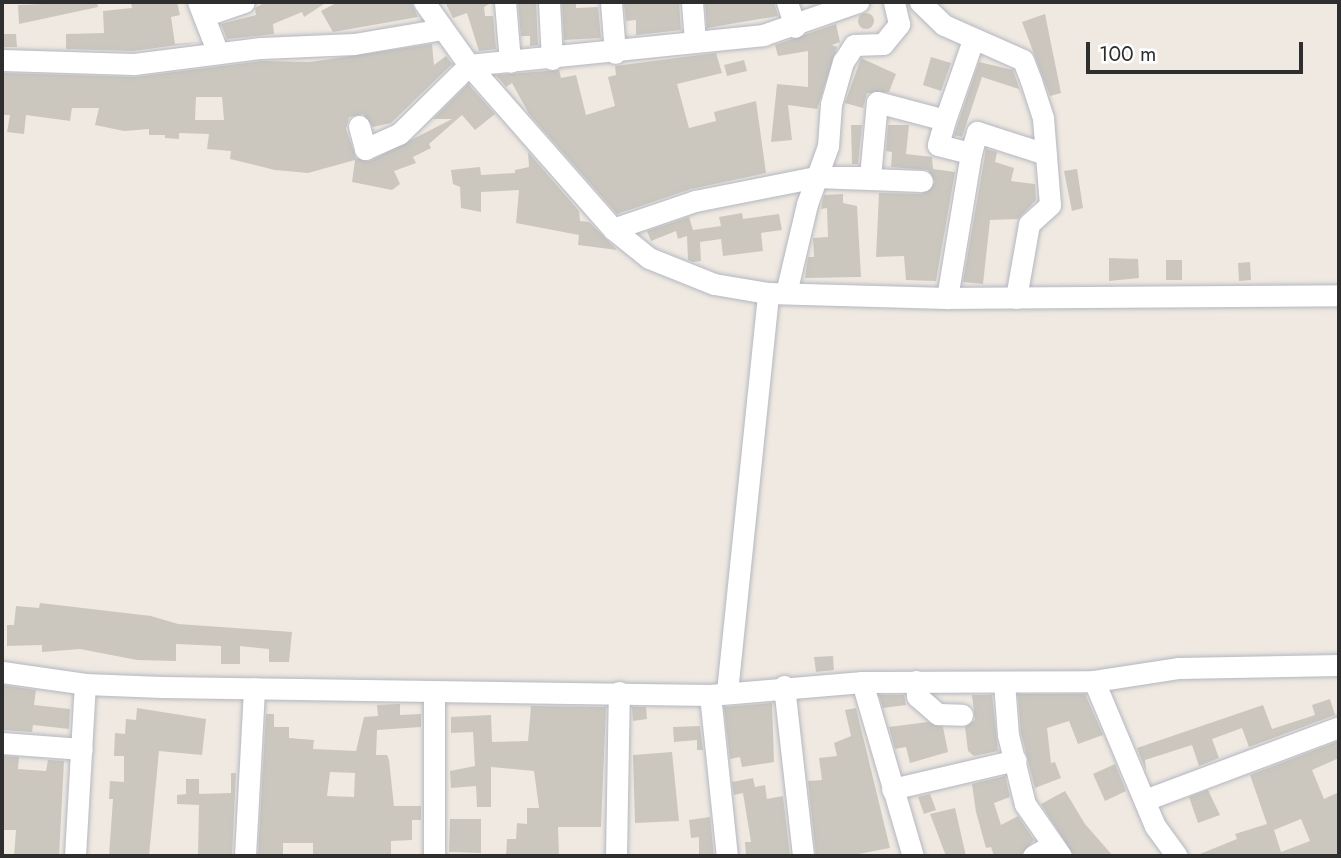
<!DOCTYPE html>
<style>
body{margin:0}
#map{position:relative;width:1341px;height:858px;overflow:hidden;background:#efe9e1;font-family:Jost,sans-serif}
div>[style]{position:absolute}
.building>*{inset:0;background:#cbc7bf}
.round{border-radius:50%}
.roads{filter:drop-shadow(0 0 2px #b4b7c1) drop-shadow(0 0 2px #b4b7c1)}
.minor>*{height:21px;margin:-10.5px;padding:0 10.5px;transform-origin:10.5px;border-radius:10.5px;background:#fff}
span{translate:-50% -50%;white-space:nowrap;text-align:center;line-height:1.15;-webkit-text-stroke:5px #fff;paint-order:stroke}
.frame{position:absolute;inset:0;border:4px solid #2e2e2e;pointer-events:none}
.scale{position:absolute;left:1086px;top:42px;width:217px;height:32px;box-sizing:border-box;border:4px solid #2e2e2e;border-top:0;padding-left:9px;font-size:21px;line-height:24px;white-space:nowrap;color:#2e2e2e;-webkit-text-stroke:5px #fff;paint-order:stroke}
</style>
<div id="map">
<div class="building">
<div style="clip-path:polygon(97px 2px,98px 7px,19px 24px,18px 5px)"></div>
<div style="clip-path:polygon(131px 2px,177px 2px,180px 15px,171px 17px,175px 44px,200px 42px,133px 51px,66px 49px,66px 34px,104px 33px,103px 11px,132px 8px)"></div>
<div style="clip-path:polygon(266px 2px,327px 2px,304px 17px,302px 12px,273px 24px,274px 34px,227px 39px,221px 24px,256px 15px,255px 8px)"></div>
<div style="clip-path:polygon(338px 2px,411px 2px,418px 17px,333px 32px,321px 11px)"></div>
<div style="clip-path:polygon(445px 2px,492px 2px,484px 7px,485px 16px,493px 16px,496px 49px,479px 51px,467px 13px,453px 18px)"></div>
<div style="clip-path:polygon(518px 2px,536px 2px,538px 45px,530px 46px,530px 36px,521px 36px)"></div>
<div style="clip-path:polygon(562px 2px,576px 2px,576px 8px,598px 7px,601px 38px,564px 40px)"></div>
<div style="clip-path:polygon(624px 2px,679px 2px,681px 30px,636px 35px,636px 20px,626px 21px)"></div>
<div style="clip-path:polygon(705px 2px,774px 2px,778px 16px,707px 28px)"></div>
<div class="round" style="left:858px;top:13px;width:16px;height:16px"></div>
<div style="clip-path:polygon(1045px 14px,1061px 93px,1050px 96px,1022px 22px)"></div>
<div style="clip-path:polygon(836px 24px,840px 42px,832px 45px,837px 47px,817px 109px,788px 105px,792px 140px,771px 142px,777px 84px,808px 87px,808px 51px,778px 56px,775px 45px)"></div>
<div style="clip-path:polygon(2px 34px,16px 34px,17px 47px,2px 47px)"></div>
<div style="clip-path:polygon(evenodd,432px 44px,434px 65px,446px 56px,452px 64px,391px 123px,373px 127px,363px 114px,349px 117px,346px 129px,356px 158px,370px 161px,452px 119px,433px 119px,468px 84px,495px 114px,475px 130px,462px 115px,429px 144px,431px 148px,413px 157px,416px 163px,394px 171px,400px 184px,392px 190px,352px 182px,355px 160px,308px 173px,275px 170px,230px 159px,231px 151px,207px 149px,209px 134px,179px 133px,179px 139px,165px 138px,165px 135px,149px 135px,149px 129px,124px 131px,95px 125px,99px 108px,72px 108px,70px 121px,26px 115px,24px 134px,7px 132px,10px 115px,2px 115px,2px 73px,135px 77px,262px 61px,310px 62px,432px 44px,196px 97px,222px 97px,224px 120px,195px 120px,196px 97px)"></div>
<div style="clip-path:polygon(716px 53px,722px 73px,677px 84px,689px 128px,716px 121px,714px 112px,756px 101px,766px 173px,691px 189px,617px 214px,529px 114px,512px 83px,506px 87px,496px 75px,559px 70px,561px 78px,576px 75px,586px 115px,615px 106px,608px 77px,616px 75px,615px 66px)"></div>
<div style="clip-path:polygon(931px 57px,951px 63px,941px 91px,923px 85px)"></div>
<div style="clip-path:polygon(861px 58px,896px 74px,889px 92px,867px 93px,863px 108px,845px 103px)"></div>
<div style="clip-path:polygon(744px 60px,747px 71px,727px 76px,724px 65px)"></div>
<div style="clip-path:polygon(979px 62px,1013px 70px,1025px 105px,1019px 89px,982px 77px,962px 137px,954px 135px)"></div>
<div style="clip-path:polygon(851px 125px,862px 125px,858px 164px,852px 164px)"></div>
<div style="clip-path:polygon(888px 125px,909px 125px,906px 154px,932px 157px,933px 169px,955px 172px,936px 281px,906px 280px,904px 256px,876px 257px,879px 193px,922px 194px,935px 182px,928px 170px,891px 167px,892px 152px,886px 151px)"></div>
<div style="clip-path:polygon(986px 149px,997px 152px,995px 162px,1014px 168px,1011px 181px,1035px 184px,1036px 200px,1018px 219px,990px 220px,983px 284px,963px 282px)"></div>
<div style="clip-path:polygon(528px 152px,579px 211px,580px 221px,589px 222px,617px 250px,578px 245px,579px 235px,516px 223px,519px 190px,481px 192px,481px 212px,461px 208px,460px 187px,453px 184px,451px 170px,480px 167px,481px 175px,515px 173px,515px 170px,529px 167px)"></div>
<div style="clip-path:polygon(1077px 169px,1083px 208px,1072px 211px,1064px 171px)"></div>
<div style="clip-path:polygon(843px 194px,843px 203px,857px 206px,861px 277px,805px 278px,808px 257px,814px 257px,813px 238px,828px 237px,827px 208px,821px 209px,824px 195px)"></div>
<div style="clip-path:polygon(742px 213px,743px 219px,779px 214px,782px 230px,761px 233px,763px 251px,723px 256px,721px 239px,700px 242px,701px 261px,693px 262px,688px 260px,687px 236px,678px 239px,676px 231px,651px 241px,647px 231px,689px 217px,693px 230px,721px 226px,719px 217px)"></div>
<div style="clip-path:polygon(1109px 258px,1138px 259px,1139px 278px,1109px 281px)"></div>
<div style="clip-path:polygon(1166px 260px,1182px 260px,1182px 280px,1166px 280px)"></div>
<div style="clip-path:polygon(1250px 262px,1251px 280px,1239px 281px,1238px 263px)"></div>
<div style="clip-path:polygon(40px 603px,151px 616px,178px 624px,292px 632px,289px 662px,269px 662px,269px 649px,240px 646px,240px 664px,221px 664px,221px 646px,176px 644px,176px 661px,137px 660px,80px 649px,42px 652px,42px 645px,7px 646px,7px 625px,14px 625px,16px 606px,39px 608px)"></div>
<div style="clip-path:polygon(833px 656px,834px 670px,816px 672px,814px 657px)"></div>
<div style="clip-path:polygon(2px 685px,36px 690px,34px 705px,70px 709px,69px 729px,33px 725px,32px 732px,2px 730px)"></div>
<div style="clip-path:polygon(1018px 694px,1085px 694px,1103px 735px,1078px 744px,1069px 721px,1047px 728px,1051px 763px,1055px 762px,1061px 778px,1035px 788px,1021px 733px)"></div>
<div style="clip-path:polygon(879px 695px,904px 695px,906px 705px,883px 708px)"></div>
<div style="clip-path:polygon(972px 695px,992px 695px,998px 751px,974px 756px,968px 751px,965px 727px,975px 720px)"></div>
<div style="clip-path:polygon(1330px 699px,1335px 715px,1249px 747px,1242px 728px,1212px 739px,1219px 758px,1199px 766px,1192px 745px,1145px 760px,1146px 771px,1137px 748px,1263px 705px,1272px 729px,1315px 715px,1312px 705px)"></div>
<div style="clip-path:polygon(772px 703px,774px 762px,742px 767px,740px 757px,730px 759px,724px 707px)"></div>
<div style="clip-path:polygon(evenodd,400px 704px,400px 715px,421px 714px,421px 727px,377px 730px,376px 755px,387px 755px,389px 760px,394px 806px,421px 806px,421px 820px,412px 820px,412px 840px,391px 841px,391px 856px,313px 856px,313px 843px,283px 843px,283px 856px,258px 856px,266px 714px,274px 714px,274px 727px,289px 727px,289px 738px,314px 740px,313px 749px,356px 751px,364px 717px,378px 716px,377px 705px,400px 704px,330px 772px,355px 773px,354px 797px,327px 796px,330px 772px)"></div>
<div style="clip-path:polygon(531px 706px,606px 707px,601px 827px,558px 827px,559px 856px,506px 856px,507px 839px,516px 839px,517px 823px,527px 824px,527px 808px,539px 808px,534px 771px,491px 767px,491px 807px,477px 807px,476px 786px,451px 788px,450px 771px,475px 766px,473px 732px,451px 733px,451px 717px,491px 715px,492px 742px,528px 741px)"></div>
<div style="clip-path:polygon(632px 707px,646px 707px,647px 719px,633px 721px)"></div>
<div style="clip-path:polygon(137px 708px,206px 719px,202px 755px,159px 751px,149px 856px,109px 856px,113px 799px,109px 799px,110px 781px,124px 782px,124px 756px,114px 756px,115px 733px,125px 734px,126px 719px,136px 720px)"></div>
<div style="clip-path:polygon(856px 708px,890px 848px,848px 856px,816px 856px,808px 781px,822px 780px,819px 758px,837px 756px,834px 743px,851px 736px,845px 710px)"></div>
<div style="clip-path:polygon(928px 722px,943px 727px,948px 752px,910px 763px,906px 747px,895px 749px,889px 727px)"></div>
<div style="clip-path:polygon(700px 726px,703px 750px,697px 750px,697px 740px,674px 742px,673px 727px)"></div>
<div style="clip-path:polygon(evenodd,1339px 741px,1339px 758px,1312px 770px,1324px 799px,1339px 792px,1339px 856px,1195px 856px,1237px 839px,1235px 834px,1267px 824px,1250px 775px,1339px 741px,1301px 819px,1310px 841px,1281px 852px,1274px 830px,1301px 819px)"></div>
<div style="clip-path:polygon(672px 752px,679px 821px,635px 823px,633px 755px)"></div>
<div style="clip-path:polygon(2px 756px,19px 757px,18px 769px,46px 771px,48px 760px,64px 761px,59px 856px,14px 856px,16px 830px,2px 830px)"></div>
<div style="clip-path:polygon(1115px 764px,1126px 791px,1105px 801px,1093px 774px)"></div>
<div style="clip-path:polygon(231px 773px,236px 773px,232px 856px,198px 856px,199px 805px,177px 804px,177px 795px,186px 794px,186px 779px,199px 779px,199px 794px,231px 793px)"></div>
<div style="clip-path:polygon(1005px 776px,1010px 797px,994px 803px,1001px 825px,1018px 816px,1034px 840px,1020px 856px,994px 856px,991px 847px,986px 848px,976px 812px,972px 784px)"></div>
<div style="clip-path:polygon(753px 778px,755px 787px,765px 785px,767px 799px,783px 796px,790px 856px,746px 856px,745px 842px,751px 842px,743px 793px,734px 795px,732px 782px)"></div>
<div style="clip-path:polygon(1208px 790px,1220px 815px,1198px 823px,1189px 797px)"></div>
<div style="clip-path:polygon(1065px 791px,1085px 824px,1113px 856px,1074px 856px,1041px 804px)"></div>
<div style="clip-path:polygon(930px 794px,936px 810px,924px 814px,918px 797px)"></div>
<div style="clip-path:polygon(955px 808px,966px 856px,946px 856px,930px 814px)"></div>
<div style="clip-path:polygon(710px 817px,714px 856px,699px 856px,699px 837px,691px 838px,689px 820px)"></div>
<div style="clip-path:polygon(450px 819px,481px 819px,481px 853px,449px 852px)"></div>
</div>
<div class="roads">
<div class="minor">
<div style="left:198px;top:2px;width:55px;rotate:68.6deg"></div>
<div style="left:424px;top:2px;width:77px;rotate:54.5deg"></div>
<div style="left:469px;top:65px;width:218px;rotate:48.7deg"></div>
<div style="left:613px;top:229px;width:46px;rotate:38.9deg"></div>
<div style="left:649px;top:258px;width:70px;rotate:21.8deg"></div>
<div style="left:714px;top:284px;width:55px;rotate:9.5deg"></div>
<div style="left:768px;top:293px;width:179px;rotate:1.6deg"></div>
<div style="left:947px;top:298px;width:392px;rotate:-0.4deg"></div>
<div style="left:505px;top:2px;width:60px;rotate:85.2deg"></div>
<div style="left:549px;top:2px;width:57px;rotate:87deg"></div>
<div style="left:611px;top:2px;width:51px;rotate:85.5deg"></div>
<div style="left:692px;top:2px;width:40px;rotate:85.7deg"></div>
<div style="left:787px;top:2px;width:26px;rotate:72deg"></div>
<div style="left:920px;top:2px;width:33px;rotate:44deg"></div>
<div style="left:944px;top:25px;width:86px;rotate:23.9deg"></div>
<div style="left:1023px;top:60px;width:22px;rotate:69deg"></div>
<div style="left:1031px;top:81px;width:39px;rotate:72deg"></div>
<div style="left:1043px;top:118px;width:87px;rotate:85.4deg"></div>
<div style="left:1050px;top:205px;width:28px;rotate:138deg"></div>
<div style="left:1029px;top:224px;width:75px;rotate:100deg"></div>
<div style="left:206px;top:15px;width:40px;rotate:-18.9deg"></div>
<div style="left:2px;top:60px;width:132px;rotate:1.7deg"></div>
<div style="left:134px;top:64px;width:128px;rotate:-7.2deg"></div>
<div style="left:261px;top:48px;width:93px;rotate:-2.5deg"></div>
<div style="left:354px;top:44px;width:90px;rotate:-9.6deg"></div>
<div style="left:945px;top:120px;width:85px;rotate:-70.7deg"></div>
<div style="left:359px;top:126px;width:24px;rotate:75deg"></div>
<div style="left:365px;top:149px;width:37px;rotate:-24deg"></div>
<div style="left:399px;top:134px;width:98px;rotate:-44.6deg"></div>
<div style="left:469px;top:65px;width:296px;rotate:-5.8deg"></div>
<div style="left:763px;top:35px;width:101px;rotate:-19.2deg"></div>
<div style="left:816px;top:177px;width:54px"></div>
<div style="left:870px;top:177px;width:75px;rotate:-84.7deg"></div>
<div style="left:877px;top:102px;width:70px;rotate:14.8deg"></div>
<div style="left:945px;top:120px;width:26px;rotate:106deg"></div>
<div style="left:938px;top:145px;width:34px;rotate:14deg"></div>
<div style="left:971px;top:153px;width:22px;rotate:-74deg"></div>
<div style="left:977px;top:132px;width:72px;rotate:17.7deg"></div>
<div style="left:613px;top:229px;width:87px;rotate:-18.9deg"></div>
<div style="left:695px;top:201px;width:123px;rotate:-11.2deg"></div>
<div style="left:816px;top:177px;width:106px;rotate:2.2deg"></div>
<div style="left:786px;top:293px;width:91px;rotate:-76.7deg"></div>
<div style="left:807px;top:204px;width:62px;rotate:-70.1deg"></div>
<div style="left:828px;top:146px;width:42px;rotate:-85.9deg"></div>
<div style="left:831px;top:104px;width:44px;rotate:-74.1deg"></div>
<div style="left:843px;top:62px;width:20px;rotate:-57deg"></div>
<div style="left:854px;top:45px;width:29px;rotate:-2deg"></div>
<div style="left:883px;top:44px;width:26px;rotate:-51deg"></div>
<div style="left:899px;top:24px;width:23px;rotate:-103deg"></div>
<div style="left:947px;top:298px;width:147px;rotate:-80.6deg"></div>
<div style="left:2px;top:672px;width:84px;rotate:8.2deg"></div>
<div style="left:85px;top:684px;width:77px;rotate:2.2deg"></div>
<div style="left:162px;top:687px;width:548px;rotate:0.84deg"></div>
<div style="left:710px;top:695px;width:153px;rotate:-4.9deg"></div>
<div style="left:862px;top:682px;width:232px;rotate:-0.2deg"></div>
<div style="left:1094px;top:681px;width:86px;rotate:-8.7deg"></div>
<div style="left:1179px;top:668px;width:160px;rotate:-1.1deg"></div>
<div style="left:916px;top:681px;width:15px;rotate:86deg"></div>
<div style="left:917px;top:696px;width:28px;rotate:41deg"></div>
<div style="left:938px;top:714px;width:24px;rotate:2deg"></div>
<div style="left:1094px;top:681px;width:157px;rotate:67.2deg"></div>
<div style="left:1155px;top:826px;width:37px;rotate:54deg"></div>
<div style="left:862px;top:682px;width:181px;rotate:73.7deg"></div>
<div style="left:1004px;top:682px;width:53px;rotate:85.7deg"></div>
<div style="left:1008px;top:735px;width:71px;rotate:76.2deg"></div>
<div style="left:1025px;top:804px;width:63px;rotate:55.3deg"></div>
<div style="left:784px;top:686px;width:171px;rotate:83.6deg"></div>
<div style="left:727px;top:692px;width:401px;rotate:-84.1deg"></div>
<div style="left:710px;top:695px;width:162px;rotate:84deg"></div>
<div style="left:2px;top:743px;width:80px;rotate:4.3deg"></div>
<div style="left:892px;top:789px;width:127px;rotate:-13.2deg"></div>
<div style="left:1145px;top:800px;width:207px;rotate:-20.6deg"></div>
<div style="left:75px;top:856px;width:172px;rotate:-86.7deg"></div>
<div style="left:245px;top:856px;width:168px;rotate:-86.9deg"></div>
<div style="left:434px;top:856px;width:164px;rotate:-90deg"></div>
<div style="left:616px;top:856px;width:164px;rotate:-89deg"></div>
<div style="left:1033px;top:856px;width:23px;rotate:-31deg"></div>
</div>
</div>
<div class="frame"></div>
<div class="scale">100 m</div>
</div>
